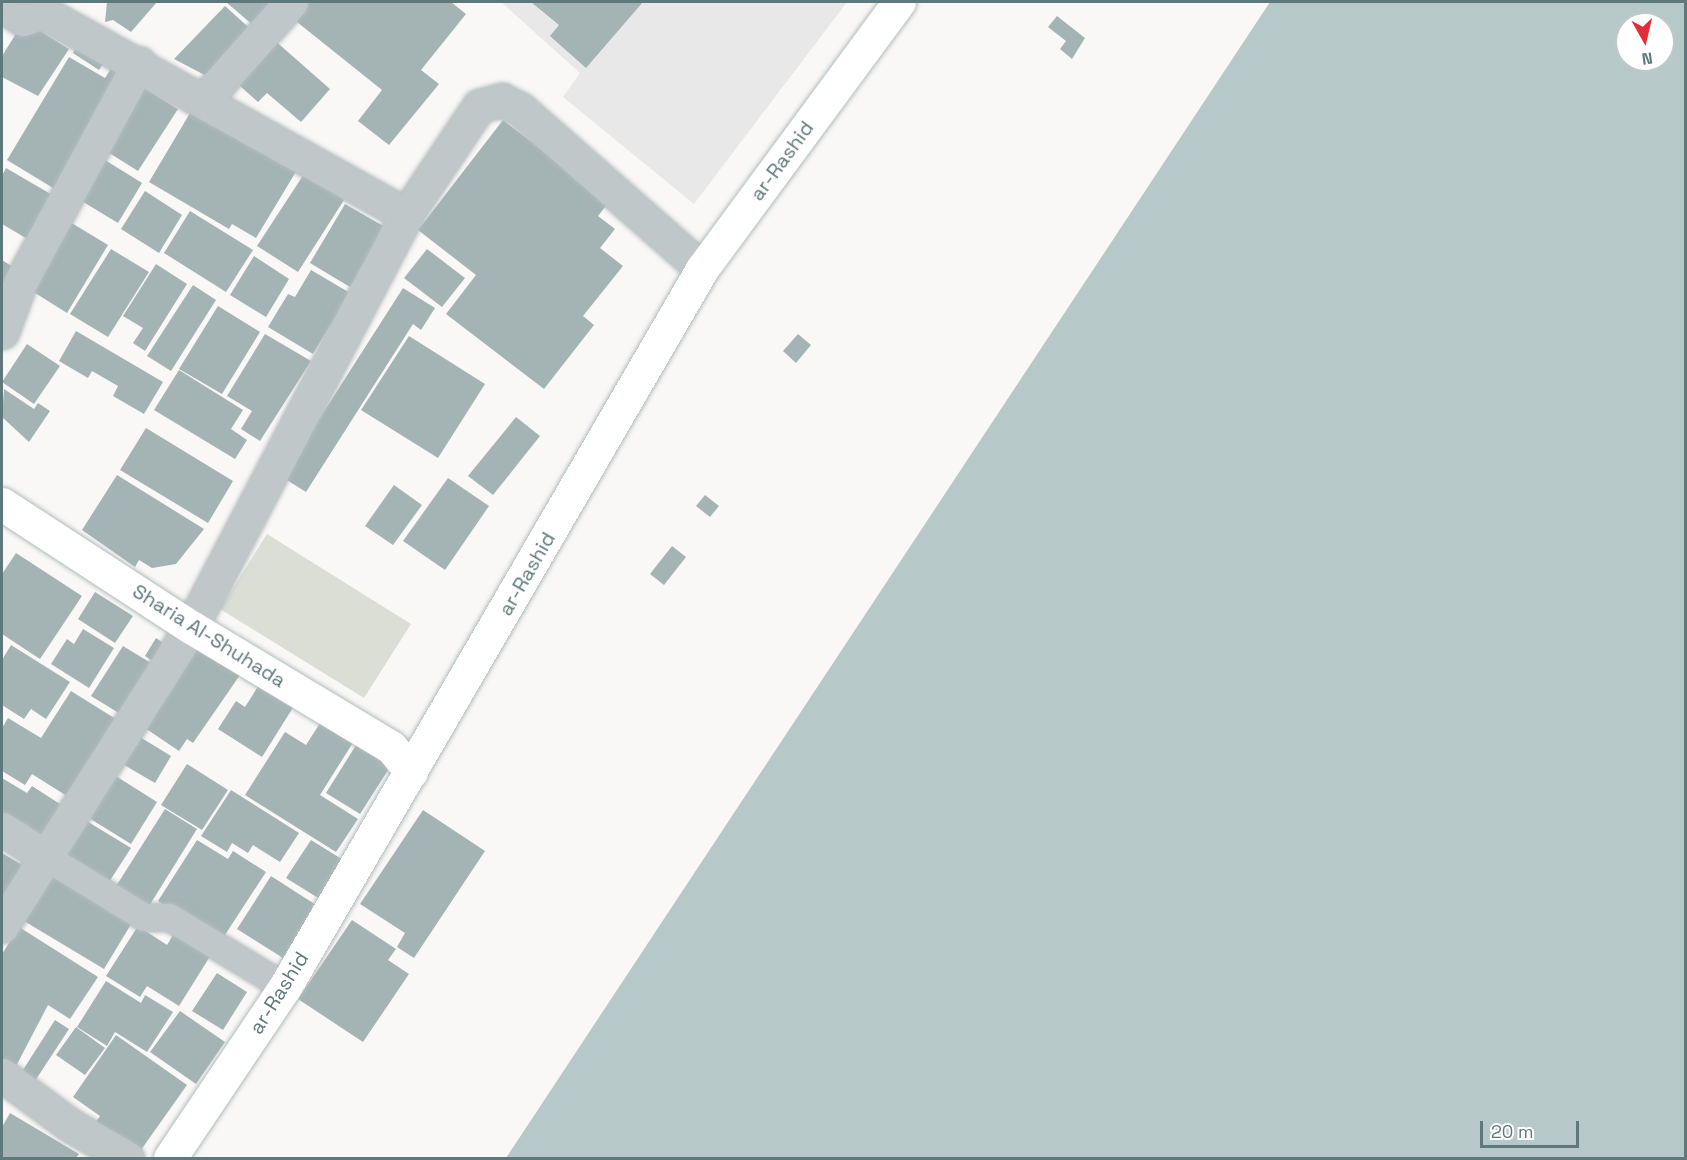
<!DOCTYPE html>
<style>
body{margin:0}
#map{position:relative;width:1687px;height:1160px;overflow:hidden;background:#f9f8f6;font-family:"Space Grotesk",sans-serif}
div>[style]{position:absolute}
.built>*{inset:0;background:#e7e8e7}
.green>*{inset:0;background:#dbded5}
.water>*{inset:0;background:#b6c8c7}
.building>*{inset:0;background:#a4b3b4}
.roads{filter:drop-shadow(0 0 2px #b2bbbd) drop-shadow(0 0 2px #b2bbbd)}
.pedestrian>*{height:27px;margin:-13.5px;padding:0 13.5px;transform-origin:13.5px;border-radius:13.5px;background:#bfc7c8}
.minor>*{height:33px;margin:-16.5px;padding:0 16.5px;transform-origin:16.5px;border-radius:16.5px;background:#bfc7c8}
.secondary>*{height:33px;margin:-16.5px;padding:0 16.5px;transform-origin:16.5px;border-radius:16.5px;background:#fff}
span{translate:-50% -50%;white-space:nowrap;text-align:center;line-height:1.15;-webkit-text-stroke:6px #fff;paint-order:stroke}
.street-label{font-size:20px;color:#5f787b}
.frame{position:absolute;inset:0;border:3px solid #5f787b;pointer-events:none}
.north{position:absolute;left:1615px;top:12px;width:60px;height:60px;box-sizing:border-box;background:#fff;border:2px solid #bfc9ca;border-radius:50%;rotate:172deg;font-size:16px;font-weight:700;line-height:24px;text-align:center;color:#5f787b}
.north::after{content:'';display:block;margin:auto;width:21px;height:27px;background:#e42b37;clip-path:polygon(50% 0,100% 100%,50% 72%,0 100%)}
.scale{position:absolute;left:1480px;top:1121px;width:99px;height:27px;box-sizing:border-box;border:3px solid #5f787b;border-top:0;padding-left:8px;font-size:18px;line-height:21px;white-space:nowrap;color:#5f787b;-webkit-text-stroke:4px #fff;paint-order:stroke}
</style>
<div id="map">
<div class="built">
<div style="clip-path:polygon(501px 2px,847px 2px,694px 204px,563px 97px,580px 73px)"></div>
</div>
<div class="green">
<div style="clip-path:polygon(267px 534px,411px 624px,364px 698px,220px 609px)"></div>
</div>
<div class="water">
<div style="clip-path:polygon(evenodd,1270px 2px,1685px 2px,1685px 1158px,506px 1158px,1270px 2px,1627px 24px,1663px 24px,1663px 60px,1627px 60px,1627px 24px)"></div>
</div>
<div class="building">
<div style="clip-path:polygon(107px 2px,157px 2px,131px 32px,113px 20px,105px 22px)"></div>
<div style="clip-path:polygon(226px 2px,275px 2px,254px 26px)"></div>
<div style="clip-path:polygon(305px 2px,451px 2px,466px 14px,421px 70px,439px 84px,389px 145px,358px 121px,382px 90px,292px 18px)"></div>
<div style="clip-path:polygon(531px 2px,643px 2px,586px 68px,550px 36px,559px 25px)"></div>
<div style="clip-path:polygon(225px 6px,256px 34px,216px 81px,174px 59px)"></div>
<div style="clip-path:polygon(1057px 16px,1085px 38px,1072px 59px,1060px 49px,1066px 41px,1048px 27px)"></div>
<div style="clip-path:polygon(24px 21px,69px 49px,38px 96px,2px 77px,2px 56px)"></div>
<div style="clip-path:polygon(83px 36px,110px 53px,99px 70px,73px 53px)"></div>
<div style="clip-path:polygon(272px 38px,330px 89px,301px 122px,267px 93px,258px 102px,231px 78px)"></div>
<div style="clip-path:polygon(69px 57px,105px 78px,114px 64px,129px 73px,58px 191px,7px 160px)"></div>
<div style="clip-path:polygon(137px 84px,178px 109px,138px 171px,98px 146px)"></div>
<div style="clip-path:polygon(193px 108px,297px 170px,256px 238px,232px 224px,229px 229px,149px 182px)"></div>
<div style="clip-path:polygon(503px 120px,609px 202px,598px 216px,615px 229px,600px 248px,623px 266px,583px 316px,594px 325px,544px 389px,446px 314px,476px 275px,418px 230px)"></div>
<div style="clip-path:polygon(105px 160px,142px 183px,118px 223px,80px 200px)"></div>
<div style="clip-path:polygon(6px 168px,61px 200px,36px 244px,2px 224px,2px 176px)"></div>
<div style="clip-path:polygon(304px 174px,344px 200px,298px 272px,257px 246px)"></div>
<div style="clip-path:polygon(145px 191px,182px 215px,159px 253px,121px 229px)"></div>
<div style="clip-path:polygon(345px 204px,385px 227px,350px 287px,310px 263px)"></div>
<div style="clip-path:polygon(190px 211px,253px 250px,226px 292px,164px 253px)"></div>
<div style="clip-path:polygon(65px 219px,108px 245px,67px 313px,24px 286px)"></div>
<div style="clip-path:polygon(111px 249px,149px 272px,108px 337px,70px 314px)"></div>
<div style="clip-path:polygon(427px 249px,465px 278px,442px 307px,404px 278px)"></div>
<div style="clip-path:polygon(254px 256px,289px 279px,266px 317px,230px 295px)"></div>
<div style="clip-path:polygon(2px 260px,21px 272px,2px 304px)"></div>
<div style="clip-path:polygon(156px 264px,187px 284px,145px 351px,133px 343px,143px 328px,123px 316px)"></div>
<div style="clip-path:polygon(311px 270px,350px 293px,313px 354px,268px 327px,288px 294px,295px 297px)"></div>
<div style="clip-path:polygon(193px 285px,216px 300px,171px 371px,147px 356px)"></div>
<div style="clip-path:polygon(403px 288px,435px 308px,421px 330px,413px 324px,306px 492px,282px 477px)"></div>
<div style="clip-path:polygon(218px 306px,260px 332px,222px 394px,179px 369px)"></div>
<div style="clip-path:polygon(76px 331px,163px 382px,144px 414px,113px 396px,118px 386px,92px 371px,88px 378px,59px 361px)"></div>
<div style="clip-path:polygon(265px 334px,311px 361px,260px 441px,241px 429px,252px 411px,227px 396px)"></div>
<div style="clip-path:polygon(798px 334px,811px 345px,796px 363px,783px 351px)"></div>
<div style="clip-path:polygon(409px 336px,485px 384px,438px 458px,361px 410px)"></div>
<div style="clip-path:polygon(27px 344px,60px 366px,34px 404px,2px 382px)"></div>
<div style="clip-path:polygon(179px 370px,243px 410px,231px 429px,247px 440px,235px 459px,154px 410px)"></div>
<div style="clip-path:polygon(4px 389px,34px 409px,38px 403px,50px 411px,29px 442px,2px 417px)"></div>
<div style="clip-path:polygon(516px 417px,540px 436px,493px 495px,468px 476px)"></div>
<div style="clip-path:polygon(146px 428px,233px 481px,208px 523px,120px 470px)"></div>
<div style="clip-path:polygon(117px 475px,204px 529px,176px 564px,152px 568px,139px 560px,135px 567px,82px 530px)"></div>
<div style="clip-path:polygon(448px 478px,489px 506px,445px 570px,403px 541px)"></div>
<div style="clip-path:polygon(394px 485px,422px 505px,393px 545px,365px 526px)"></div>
<div style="clip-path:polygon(705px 495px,719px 506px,710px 517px,696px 506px)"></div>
<div style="clip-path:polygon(672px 546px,686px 557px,664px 585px,650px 574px)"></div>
<div style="clip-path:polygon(16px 553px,82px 596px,40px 659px,2px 634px,2px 574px)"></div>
<div style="clip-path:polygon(95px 592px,133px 616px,115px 643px,78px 619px)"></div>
<div style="clip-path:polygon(83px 629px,114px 648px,89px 688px,51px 664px,67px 639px,74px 644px)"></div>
<div style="clip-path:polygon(156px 638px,168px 646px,157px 664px,145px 656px)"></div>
<div style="clip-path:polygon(11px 645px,70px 682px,46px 719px,31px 709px,24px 719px,2px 705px,2px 660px)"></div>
<div style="clip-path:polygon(123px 646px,159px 668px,127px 718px,91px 696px)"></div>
<div style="clip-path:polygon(197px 646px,240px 675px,193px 743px,187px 739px,179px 751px,142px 726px)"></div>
<div style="clip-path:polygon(259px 685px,294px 706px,262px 757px,218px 729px,236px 701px,245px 707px)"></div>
<div style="clip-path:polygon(71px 691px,119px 721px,70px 798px,32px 774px,25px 785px,2px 771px,2px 728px,8px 718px,41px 738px)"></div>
<div style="clip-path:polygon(322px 720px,354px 741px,320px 795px,358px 819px,336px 852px,245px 795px,285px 732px,306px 745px)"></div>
<div style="clip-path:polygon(135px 734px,171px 756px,155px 783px,119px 762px)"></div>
<div style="clip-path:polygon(358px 742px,392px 764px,360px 814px,326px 793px)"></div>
<div style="clip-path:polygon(187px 764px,228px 790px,202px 830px,161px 805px)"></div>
<div style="clip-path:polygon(111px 773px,157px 802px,131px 844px,84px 815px)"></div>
<div style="clip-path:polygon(2px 778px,27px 793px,32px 786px,63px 806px,42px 838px,2px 820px)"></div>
<div style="clip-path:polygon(231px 790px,299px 833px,280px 862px,253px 845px,248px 853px,232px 843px,227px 852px,201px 836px)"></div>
<div style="clip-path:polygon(165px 809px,197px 829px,146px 911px,113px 891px)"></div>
<div style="clip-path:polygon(423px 810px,485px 851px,414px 958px,397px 947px,405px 933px,360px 904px)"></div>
<div style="clip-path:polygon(85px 820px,131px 848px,109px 882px,63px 854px)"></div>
<div style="clip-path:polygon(197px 840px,228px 859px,233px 851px,266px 872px,221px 941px,158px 901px)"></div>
<div style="clip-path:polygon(311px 840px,348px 863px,323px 901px,286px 878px)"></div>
<div style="clip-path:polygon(2px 853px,29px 869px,2px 916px)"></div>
<div style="clip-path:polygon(53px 873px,133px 921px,104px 969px,24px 921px)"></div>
<div style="clip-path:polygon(271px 876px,316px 905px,283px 958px,237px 929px)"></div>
<div style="clip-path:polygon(352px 920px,396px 949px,388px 960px,409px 974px,363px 1042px,298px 999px)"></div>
<div style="clip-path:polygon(138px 926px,167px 945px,178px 927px,214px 950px,179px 1006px,147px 986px,140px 997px,106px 976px)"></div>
<div style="clip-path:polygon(19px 927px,98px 977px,70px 1019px,48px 1005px,14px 1070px,2px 1062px,2px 954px)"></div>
<div style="clip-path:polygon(217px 973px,247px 992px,223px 1030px,192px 1011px)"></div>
<div style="clip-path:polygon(106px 981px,141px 1003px,145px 995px,173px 1012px,147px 1052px,115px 1032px,107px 1046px,77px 1027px)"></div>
<div style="clip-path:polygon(180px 1011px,225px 1042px,196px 1084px,150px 1052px)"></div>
<div style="clip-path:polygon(55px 1020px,69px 1029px,33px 1084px,19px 1076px)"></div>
<div style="clip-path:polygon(76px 1027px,105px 1048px,85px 1075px,56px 1055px)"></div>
<div style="clip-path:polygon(116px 1035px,187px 1085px,136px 1157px,92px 1127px,100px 1116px,73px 1097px)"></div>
<div style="clip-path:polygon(10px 1113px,79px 1154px,76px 1158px,2px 1158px,2px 1127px)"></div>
</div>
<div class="roads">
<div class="pedestrian">
<div style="left:46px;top:857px;width:115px;rotate:31.5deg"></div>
<div style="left:144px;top:917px;width:25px"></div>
<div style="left:169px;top:917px;width:135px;rotate:31.1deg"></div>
</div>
<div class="minor">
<div style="left:2px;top:5px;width:25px;rotate:34deg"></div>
<div style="left:23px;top:19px;width:20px;rotate:-20deg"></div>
<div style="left:42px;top:12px;width:417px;rotate:29.1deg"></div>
<div style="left:204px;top:100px;width:131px;rotate:-48.4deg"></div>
<div style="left:2px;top:332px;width:52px;rotate:-69.8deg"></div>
<div style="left:20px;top:283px;width:250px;rotate:-61.6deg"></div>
<div style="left:2px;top:829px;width:52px;rotate:32.5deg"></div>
<div style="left:2px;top:926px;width:354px;rotate:-57.7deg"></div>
<div style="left:191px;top:627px;width:465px;rotate:-62.4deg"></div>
<div style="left:406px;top:215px;width:131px;rotate:-56.2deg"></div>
<div style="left:479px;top:106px;width:24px;rotate:-15deg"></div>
<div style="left:502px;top:100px;width:20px;rotate:27deg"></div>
<div style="left:520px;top:109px;width:242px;rotate:41.3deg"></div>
<div style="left:2px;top:1075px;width:84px;rotate:36.3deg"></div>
<div style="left:70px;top:1125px;width:66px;rotate:30.1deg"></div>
</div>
<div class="secondary">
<div style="left:2px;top:504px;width:225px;rotate:33.1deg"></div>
<div style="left:191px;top:627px;width:233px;rotate:31deg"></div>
<div style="left:391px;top:747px;width:32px;rotate:51deg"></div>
<div style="left:170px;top:1158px;width:206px;rotate:-56.1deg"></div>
<div style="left:285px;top:987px;width:830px;rotate:-59.85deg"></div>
<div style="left:702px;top:269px;width:332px;rotate:-53.6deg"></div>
</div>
</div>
<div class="street-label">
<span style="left:782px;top:161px;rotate:-54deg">ar-Rashid</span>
<span style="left:527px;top:574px;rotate:-60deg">ar-Rashid</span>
<span style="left:209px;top:636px;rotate:32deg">Sharia Al-Shuhada</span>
<span style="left:279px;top:993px;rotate:-58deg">ar-Rashid</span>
</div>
<div class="frame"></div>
<div class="north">N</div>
<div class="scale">20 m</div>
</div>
